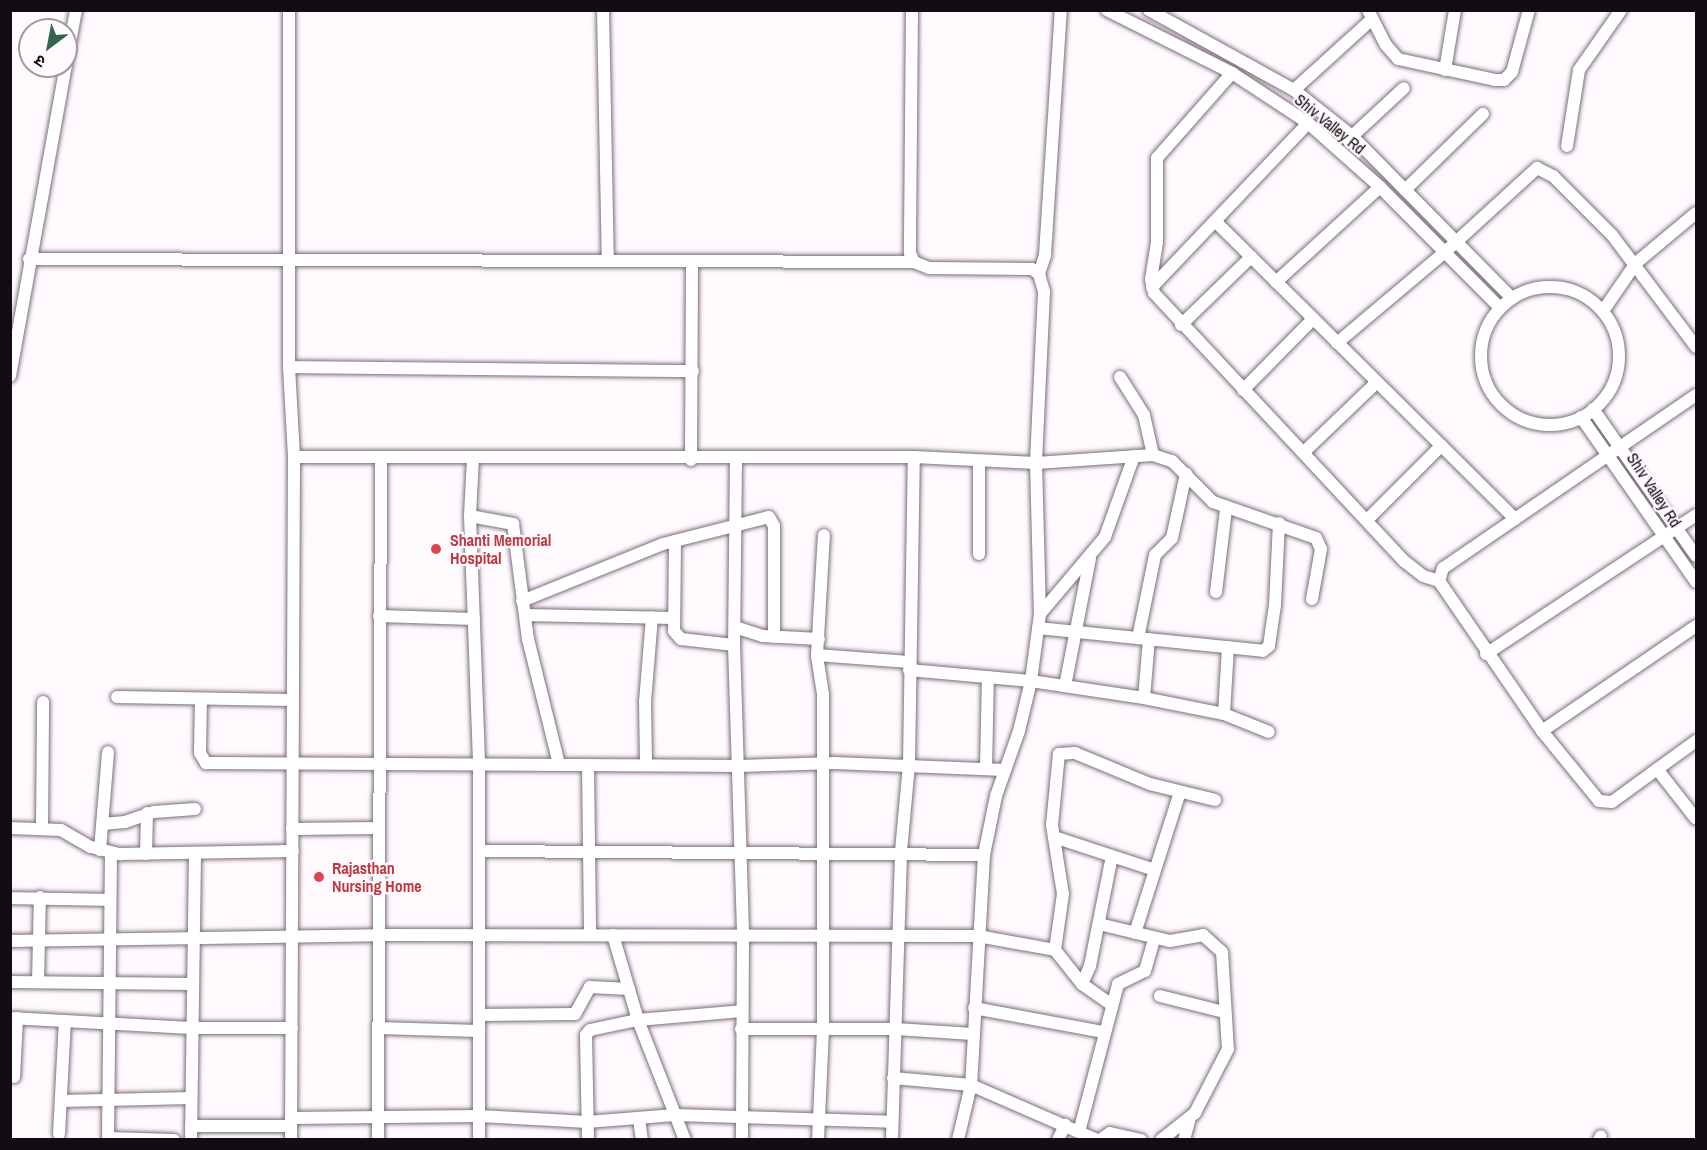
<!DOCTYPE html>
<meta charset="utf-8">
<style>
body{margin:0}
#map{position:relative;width:1707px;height:1150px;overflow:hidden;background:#fefafe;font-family:"Archivo Narrow","Noto Sans Devanagari",sans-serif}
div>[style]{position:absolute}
.roads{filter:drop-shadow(0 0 2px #7d6c7e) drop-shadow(0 0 2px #7d6c7e)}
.minor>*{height:12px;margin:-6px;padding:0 6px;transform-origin:6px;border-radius:6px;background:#fff}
.minor>.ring{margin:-6px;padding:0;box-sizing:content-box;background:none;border:12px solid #fff;border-radius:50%}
.dots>*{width:16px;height:16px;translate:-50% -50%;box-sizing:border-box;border:3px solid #fefafe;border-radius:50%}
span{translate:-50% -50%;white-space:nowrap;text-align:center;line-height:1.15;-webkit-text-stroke:4.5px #fefafe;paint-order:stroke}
.street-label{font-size:16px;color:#130d13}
.health-label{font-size:16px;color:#be3a42;font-weight:700}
.left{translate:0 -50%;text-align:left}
.frame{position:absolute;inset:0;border:12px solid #130d13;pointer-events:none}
.north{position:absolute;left:18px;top:18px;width:60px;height:60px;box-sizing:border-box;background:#fefafe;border:2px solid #a09ba0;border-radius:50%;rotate:212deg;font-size:16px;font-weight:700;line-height:24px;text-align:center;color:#130d13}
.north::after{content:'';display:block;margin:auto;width:21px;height:27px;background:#31664c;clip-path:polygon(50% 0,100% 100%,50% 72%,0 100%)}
</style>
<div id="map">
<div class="roads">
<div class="minor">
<div style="left:289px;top:10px;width:357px;rotate:90deg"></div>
<div style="left:289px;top:367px;width:90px;rotate:86.8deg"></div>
<div style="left:294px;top:457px;width:683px;rotate:90.25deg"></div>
<div style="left:603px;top:10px;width:251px;rotate:88.9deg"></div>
<div style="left:912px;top:10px;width:243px;rotate:90.5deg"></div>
<div style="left:910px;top:253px;width:10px;rotate:66deg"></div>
<div style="left:914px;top:262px;width:16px;rotate:22deg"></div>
<div style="left:929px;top:268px;width:103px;rotate:0.6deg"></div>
<div style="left:1032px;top:269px;width:9px;rotate:36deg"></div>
<div style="left:1039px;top:274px;width:19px;rotate:74deg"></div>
<div style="left:1044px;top:292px;width:171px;rotate:92.7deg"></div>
<div style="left:1036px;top:463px;width:151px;rotate:88.5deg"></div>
<div style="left:1040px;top:614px;width:68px;rotate:97.7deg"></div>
<div style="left:1031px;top:681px;width:51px;rotate:103.5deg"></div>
<div style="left:1019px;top:731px;width:69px;rotate:109.5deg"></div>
<div style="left:996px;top:796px;width:60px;rotate:101.5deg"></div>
<div style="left:984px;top:855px;width:230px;rotate:93.2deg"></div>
<div style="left:971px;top:1085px;width:57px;rotate:103.3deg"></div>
<div style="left:1107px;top:10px;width:140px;rotate:26.7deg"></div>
<div style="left:1232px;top:73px;width:91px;rotate:33.3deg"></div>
<div style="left:1308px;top:123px;width:96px;rotate:41.6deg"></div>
<div style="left:1380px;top:187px;width:170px;rotate:45.2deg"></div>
<div style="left:1149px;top:10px;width:166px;rotate:28.9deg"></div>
<div style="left:1294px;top:90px;width:74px;rotate:38.4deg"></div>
<div style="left:1352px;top:136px;width:228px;rotate:45.4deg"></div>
<div style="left:1368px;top:10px;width:39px;rotate:63deg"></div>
<div style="left:1386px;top:45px;width:18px;rotate:49deg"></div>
<div style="left:1398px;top:59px;width:99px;rotate:12.2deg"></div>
<div style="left:1495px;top:80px;width:9px"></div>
<div style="left:1504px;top:80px;width:11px;rotate:-45deg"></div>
<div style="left:1512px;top:72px;width:64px;rotate:-74.7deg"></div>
<div style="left:66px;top:64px;width:55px;rotate:-79.5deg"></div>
<div style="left:1445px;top:70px;width:61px;rotate:-80.5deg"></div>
<div style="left:1232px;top:73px;width:113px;rotate:131.4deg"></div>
<div style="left:1157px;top:158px;width:84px;rotate:90deg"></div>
<div style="left:1157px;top:242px;width:37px;rotate:99deg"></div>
<div style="left:1151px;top:279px;width:14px;rotate:78deg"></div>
<div style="left:1154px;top:293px;width:367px;rotate:47deg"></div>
<div style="left:1404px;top:561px;width:24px;rotate:38deg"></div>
<div style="left:1423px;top:576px;width:17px;rotate:17deg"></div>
<div style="left:1294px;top:90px;width:105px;rotate:-42.3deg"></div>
<div style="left:1348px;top:140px;width:76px;rotate:-42.9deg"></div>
<div style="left:1567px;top:146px;width:77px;rotate:-81deg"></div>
<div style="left:1579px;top:70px;width:73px;rotate:-55deg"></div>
<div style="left:1405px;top:190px;width:109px;rotate:-44.3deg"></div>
<div style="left:1215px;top:221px;width:423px;rotate:44.8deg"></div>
<div style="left:29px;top:259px;width:885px;rotate:0.19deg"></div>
<div style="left:1039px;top:274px;width:20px;rotate:-72deg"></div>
<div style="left:1045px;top:255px;width:246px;rotate:-86.3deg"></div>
<div style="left:1276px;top:282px;width:141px;rotate:-42.4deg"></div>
<div style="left:1152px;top:287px;width:226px;rotate:-46.4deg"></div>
<div class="ring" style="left:1481px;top:287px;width:126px;height:126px"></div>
<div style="left:1603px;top:311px;width:58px;rotate:-55.5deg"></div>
<div style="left:1636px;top:263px;width:78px;rotate:-39.8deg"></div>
<div style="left:1181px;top:325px;width:98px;rotate:-44.2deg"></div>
<div style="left:1337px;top:343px;width:141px;rotate:-40.1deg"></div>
<div style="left:1445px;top:252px;width:125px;rotate:-42.4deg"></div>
<div style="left:1537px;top:168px;width:18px;rotate:27deg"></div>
<div style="left:1553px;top:176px;width:83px;rotate:45deg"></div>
<div style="left:1612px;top:235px;width:140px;rotate:53.1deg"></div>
<div style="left:289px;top:367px;width:404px;rotate:0.6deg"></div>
<div style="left:10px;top:376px;width:315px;rotate:-79.8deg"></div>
<div style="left:1120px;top:377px;width:45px;rotate:57.7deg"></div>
<div style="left:1144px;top:415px;width:41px;rotate:77.3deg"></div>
<div style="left:1243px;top:390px;width:100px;rotate:-45.4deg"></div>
<div style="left:1696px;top:395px;width:306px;rotate:145.6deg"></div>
<div style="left:1443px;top:568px;width:14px;rotate:107deg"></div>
<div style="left:1439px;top:581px;width:182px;rotate:55.5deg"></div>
<div style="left:1542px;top:731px;width:90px;rotate:50.8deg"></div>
<div style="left:1599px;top:801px;width:13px;rotate:4deg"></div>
<div style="left:1612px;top:802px;width:104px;rotate:-36deg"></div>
<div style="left:1593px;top:409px;width:179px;rotate:55deg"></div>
<div style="left:1581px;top:417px;width:201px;rotate:55.1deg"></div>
<div style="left:1304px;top:452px;width:101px;rotate:-43.8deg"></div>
<div style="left:294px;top:457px;width:620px"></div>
<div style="left:914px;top:457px;width:122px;rotate:2.8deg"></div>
<div style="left:1036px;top:463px;width:117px;rotate:-3.9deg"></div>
<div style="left:1153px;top:455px;width:20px;rotate:18deg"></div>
<div style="left:1172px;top:461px;width:58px;rotate:45deg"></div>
<div style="left:1213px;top:502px;width:109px;rotate:19.3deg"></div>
<div style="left:1316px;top:538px;width:12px;rotate:66deg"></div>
<div style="left:1321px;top:549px;width:51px;rotate:100.2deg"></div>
<div style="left:473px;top:458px;width:58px;rotate:93deg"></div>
<div style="left:470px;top:516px;width:249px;rotate:87.9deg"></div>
<div style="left:479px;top:765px;width:375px;rotate:90deg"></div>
<div style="left:736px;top:459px;width:186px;rotate:90.6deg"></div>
<div style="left:734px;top:645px;width:292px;rotate:88.2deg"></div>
<div style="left:743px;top:937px;width:203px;rotate:90.3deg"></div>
<div style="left:691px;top:460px;width:198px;rotate:-89.7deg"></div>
<div style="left:470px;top:516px;width:44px;rotate:10.5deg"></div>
<div style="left:513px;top:524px;width:116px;rotate:82.6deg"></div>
<div style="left:528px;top:639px;width:129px;rotate:76.1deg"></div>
<div style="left:1367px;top:520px;width:105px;rotate:-45deg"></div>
<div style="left:675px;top:541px;width:90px;rotate:90.6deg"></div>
<div style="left:674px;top:631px;width:11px;rotate:49deg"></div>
<div style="left:681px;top:639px;width:53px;rotate:6.5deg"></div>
<div style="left:979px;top:554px;width:92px;rotate:-90deg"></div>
<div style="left:1216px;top:592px;width:84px;rotate:-83.1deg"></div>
<div style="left:522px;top:601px;width:152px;rotate:-22deg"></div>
<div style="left:663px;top:544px;width:109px;rotate:-14.3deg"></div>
<div style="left:769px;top:517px;width:10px;rotate:61deg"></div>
<div style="left:774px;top:526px;width:111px;rotate:90deg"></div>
<div style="left:1040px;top:614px;width:101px;rotate:-49.8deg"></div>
<div style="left:1105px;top:537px;width:86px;rotate:-70.3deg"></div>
<div style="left:525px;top:615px;width:149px;rotate:1.2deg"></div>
<div style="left:379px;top:616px;width:95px;rotate:1.8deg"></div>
<div style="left:735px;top:627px;width:29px;rotate:18deg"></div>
<div style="left:763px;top:636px;width:56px;rotate:3.1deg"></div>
<div style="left:1038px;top:628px;width:226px;rotate:5.8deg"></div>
<div style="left:1263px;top:651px;width:8px;rotate:-40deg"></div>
<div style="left:1269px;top:646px;width:41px;rotate:-81.7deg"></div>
<div style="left:1275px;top:605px;width:82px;rotate:-87.2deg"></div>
<div style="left:1138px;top:638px;width:85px;rotate:-78.4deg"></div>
<div style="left:1155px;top:555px;width:24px;rotate:-45deg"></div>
<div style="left:1172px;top:538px;width:66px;rotate:-77.7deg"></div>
<div style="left:1486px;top:654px;width:252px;rotate:-33.5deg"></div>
<div style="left:817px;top:655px;width:92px;rotate:4.4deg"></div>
<div style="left:909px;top:670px;width:122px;rotate:5.2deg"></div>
<div style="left:1031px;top:681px;width:114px;rotate:8.6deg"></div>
<div style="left:1144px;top:698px;width:82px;rotate:11.3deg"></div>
<div style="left:1224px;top:714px;width:48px;rotate:21.8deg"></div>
<div style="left:1065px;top:686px;width:130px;rotate:-78.9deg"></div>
<div style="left:117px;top:697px;width:174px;rotate:1deg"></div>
<div style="left:1144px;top:698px;width:59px;rotate:-85.2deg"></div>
<div style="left:201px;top:699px;width:54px;rotate:91.1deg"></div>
<div style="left:200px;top:753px;width:12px;rotate:59deg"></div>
<div style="left:206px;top:763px;width:533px;rotate:0.32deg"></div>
<div style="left:739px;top:766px;width:96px;rotate:-1.8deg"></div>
<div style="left:835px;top:763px;width:170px;rotate:2.4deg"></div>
<div style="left:1224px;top:714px;width:67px;rotate:-86.6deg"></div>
<div style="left:1542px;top:731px;width:186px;rotate:-34.3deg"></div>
<div style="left:646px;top:763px;width:61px;rotate:-90.9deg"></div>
<div style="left:645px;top:702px;width:85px;rotate:-85.3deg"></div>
<div style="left:588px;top:765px;width:170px;rotate:89.3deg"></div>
<div style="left:986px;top:769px;width:92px;rotate:-88.8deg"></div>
<div style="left:1657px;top:769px;width:63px;rotate:52deg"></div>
<div style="left:102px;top:824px;width:23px;rotate:-5deg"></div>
<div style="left:125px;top:822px;width:31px;rotate:-19deg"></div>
<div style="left:154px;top:812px;width:41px;rotate:-4.2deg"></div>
<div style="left:10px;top:828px;width:51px;rotate:2.2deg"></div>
<div style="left:61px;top:830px;width:34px;rotate:30deg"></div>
<div style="left:91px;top:847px;width:30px;rotate:14deg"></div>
<div style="left:120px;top:854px;width:173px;rotate:-1deg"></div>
<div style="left:42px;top:828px;width:126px;rotate:-89.5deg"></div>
<div style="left:292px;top:829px;width:86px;rotate:-0.7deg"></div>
<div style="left:1054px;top:837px;width:106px;rotate:18.1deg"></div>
<div style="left:100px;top:850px;width:98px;rotate:-85.3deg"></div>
<div style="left:479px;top:851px;width:505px;rotate:0.45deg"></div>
<div style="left:146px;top:854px;width:41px;rotate:-88.6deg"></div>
<div style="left:10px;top:898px;width:100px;rotate:1.1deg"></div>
<div style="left:1099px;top:924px;width:73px;rotate:13.5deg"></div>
<div style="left:1170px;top:941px;width:34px;rotate:-10deg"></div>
<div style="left:1203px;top:935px;width:25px;rotate:42deg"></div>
<div style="left:1222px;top:952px;width:97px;rotate:86.5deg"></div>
<div style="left:1228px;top:1049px;width:72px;rotate:117.3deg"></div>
<div style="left:1195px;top:1113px;width:43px;rotate:141.5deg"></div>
<div style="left:1135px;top:933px;width:148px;rotate:-72.3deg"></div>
<div style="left:613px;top:935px;width:89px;rotate:73.6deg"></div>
<div style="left:638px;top:1020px;width:129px;rotate:68.6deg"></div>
<div style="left:10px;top:941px;width:368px;rotate:-0.9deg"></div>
<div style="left:378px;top:935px;width:600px;rotate:0.1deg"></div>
<div style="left:978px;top:936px;width:78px;rotate:10.3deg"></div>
<div style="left:1055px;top:950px;width:43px;rotate:51.5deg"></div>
<div style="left:1082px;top:984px;width:35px;rotate:35deg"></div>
<div style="left:1055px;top:950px;width:57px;rotate:-81.9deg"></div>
<div style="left:1063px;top:894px;width:70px;rotate:-99.1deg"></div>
<div style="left:1052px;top:825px;width:71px;rotate:-84.4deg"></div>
<div style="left:1059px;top:754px;width:16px;rotate:-4deg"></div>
<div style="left:1075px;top:753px;width:81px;rotate:22.5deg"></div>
<div style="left:1150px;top:784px;width:67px;rotate:13.8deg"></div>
<div style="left:10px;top:982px;width:181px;rotate:0.6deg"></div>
<div style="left:38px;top:982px;width:85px;rotate:-88.7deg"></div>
<div style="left:1082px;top:984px;width:20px;rotate:-66deg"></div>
<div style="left:1090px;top:966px;width:112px;rotate:-78.7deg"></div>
<div style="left:1160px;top:996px;width:66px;rotate:14deg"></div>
<div style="left:974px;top:1008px;width:132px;rotate:10.5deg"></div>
<div style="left:479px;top:1015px;width:96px;rotate:-0.6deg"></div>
<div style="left:575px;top:1014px;width:31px;rotate:-61deg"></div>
<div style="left:590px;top:987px;width:39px;rotate:3deg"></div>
<div style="left:10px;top:1018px;width:181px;rotate:3.2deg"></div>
<div style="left:191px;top:1028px;width:101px"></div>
<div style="left:378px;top:1028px;width:101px;rotate:1.7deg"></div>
<div style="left:741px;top:1029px;width:155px"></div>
<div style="left:896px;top:1029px;width:77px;rotate:3.7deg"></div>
<div style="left:14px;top:1077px;width:59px;rotate:-87.1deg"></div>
<div style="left:893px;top:1078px;width:78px;rotate:5.1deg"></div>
<div style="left:971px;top:1085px;width:137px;rotate:23.6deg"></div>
<div style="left:61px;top:1101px;width:130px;rotate:-1.3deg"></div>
<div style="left:291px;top:1118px;width:188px;rotate:-0.6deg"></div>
<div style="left:479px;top:1116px;width:108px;rotate:3.2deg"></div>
<div style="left:587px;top:1122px;width:88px;rotate:-4.5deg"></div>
<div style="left:675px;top:1115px;width:217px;rotate:1.8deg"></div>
<div style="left:639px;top:1119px;width:21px;rotate:82deg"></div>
<div style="left:191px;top:1126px;width:100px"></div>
<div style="left:1079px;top:1132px;width:153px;rotate:-75.2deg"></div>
<div style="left:1118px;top:984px;width:30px;rotate:-26deg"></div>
<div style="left:1145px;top:971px;width:33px;rotate:-74deg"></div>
<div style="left:59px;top:1134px;width:113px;rotate:-87deg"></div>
<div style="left:108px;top:1138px;width:66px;rotate:1.7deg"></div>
<div style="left:108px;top:1140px;width:287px;rotate:-89.4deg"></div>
<div style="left:191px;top:1140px;width:287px;rotate:-89.2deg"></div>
<div style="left:378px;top:1140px;width:682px;rotate:-89.75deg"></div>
<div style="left:588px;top:1140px;width:105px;rotate:-91.1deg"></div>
<div style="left:586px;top:1035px;width:6px;rotate:-51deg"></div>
<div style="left:590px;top:1030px;width:49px;rotate:-11.8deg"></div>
<div style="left:638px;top:1020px;width:104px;rotate:-4.9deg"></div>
<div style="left:818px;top:1140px;width:110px;rotate:-87.4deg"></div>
<div style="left:823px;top:1030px;width:336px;rotate:-90deg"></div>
<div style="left:823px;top:694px;width:39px;rotate:-99deg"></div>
<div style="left:817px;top:655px;width:120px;rotate:-86.7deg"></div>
<div style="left:892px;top:1140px;width:289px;rotate:-88.2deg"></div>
<div style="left:901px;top:851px;width:87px;rotate:-84.7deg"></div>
<div style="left:909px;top:764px;width:307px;rotate:-89.1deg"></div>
<div style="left:1058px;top:1140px;width:17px;rotate:-65deg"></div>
<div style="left:1100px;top:1140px;width:12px;rotate:-35deg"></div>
<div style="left:1110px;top:1133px;width:32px;rotate:13deg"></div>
<div style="left:1184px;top:1140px;width:23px;rotate:-75deg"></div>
<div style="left:1599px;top:1140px;width:4px;rotate:-63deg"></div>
</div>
</div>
<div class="dots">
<div style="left:436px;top:549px;background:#e0444e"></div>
<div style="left:319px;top:877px;background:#e0444e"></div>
</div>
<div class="street-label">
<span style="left:1330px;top:124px;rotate:39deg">Shiv Valley Rd</span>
<span style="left:1654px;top:490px;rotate:57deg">Shiv Valley Rd</span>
</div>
<div class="health-label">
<span class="left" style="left:450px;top:549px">Shanti Memorial<br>Hospital</span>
<span class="left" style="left:332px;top:877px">Rajasthan<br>Nursing Home</span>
</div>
<div class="frame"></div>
<div class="north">उ</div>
</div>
